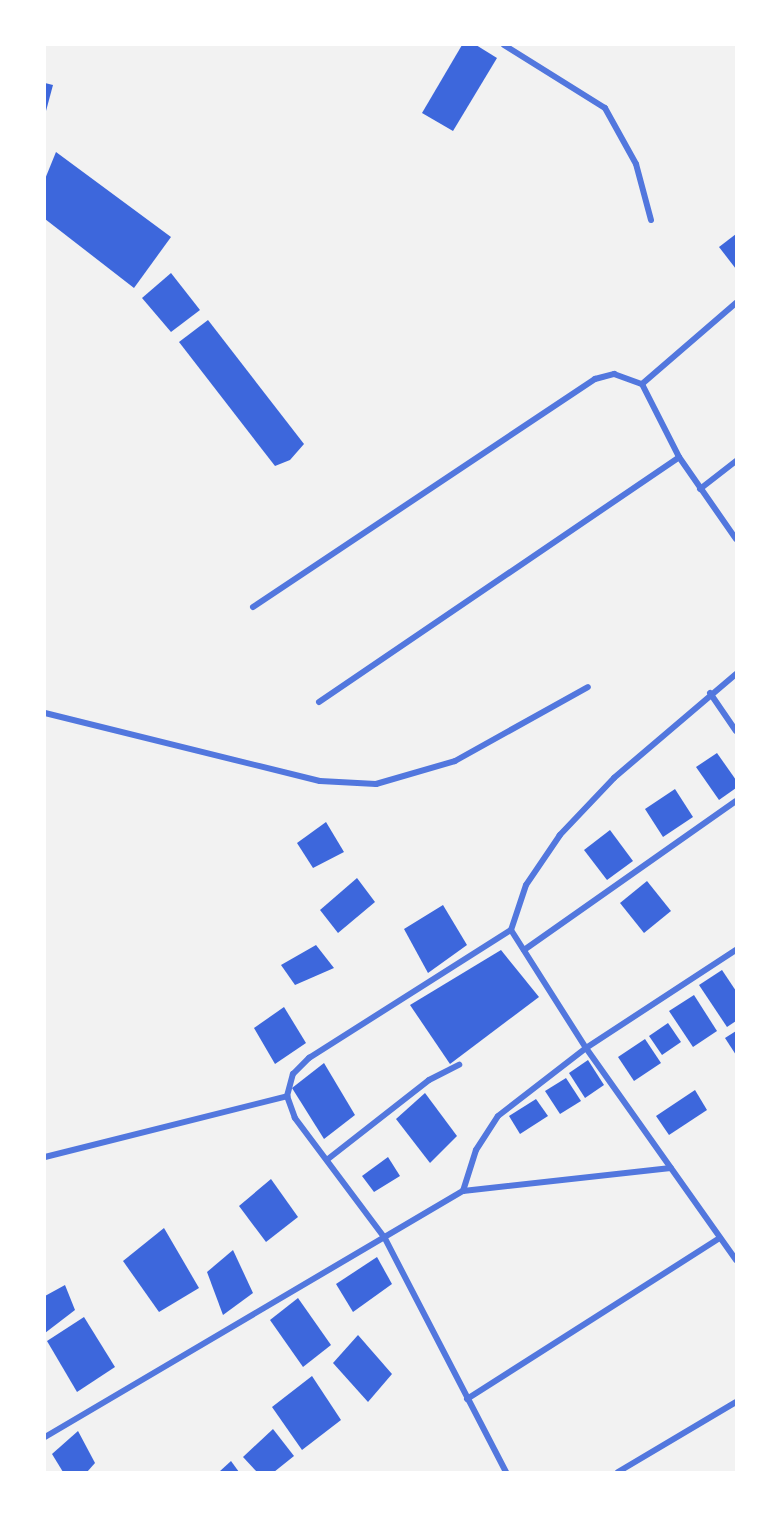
<!DOCTYPE html>
<style>
body{margin:0}
#map{position:relative;width:781px;height:1517px;overflow:hidden;background:#f2f2f2;font-family:"Public Sans",sans-serif}
div>[style]{position:absolute}
.building>*{inset:0;background:#3d67dc}
.minor>*{height:6px;margin:-3px;padding:0 3px;transform-origin:3px;border-radius:3px;background:#5277de}
span{translate:-50% -50%;white-space:nowrap;text-align:center;line-height:1.15;-webkit-text-stroke:5px #fff;paint-order:stroke}
.frame{position:absolute;inset:0;border:46px solid #fff;pointer-events:none}
</style>
<div id="map">
<div class="building">
<div style="clip-path:polygon(462px 45px,476px 45px,497px 58px,453px 131px,422px 113px)"></div>
<div style="clip-path:polygon(45px 83px,53px 85px,46px 111px,45px 111px)"></div>
<div style="clip-path:polygon(56px 152px,171px 237px,134px 288px,45px 219px,45px 179px)"></div>
<div style="clip-path:polygon(736px 234px,736px 269px,719px 247px)"></div>
<div style="clip-path:polygon(171px 273px,200px 310px,171px 332px,142px 298px)"></div>
<div style="clip-path:polygon(208px 320px,304px 444px,290px 460px,275px 466px,179px 342px)"></div>
<div style="clip-path:polygon(717px 753px,736px 780px,736px 788px,719px 800px,696px 767px)"></div>
<div style="clip-path:polygon(675px 789px,693px 817px,663px 837px,645px 809px)"></div>
<div style="clip-path:polygon(326px 822px,344px 852px,313px 868px,297px 843px)"></div>
<div style="clip-path:polygon(610px 830px,633px 861px,607px 880px,584px 850px)"></div>
<div style="clip-path:polygon(357px 878px,375px 902px,338px 933px,320px 910px)"></div>
<div style="clip-path:polygon(647px 881px,671px 911px,644px 933px,620px 903px)"></div>
<div style="clip-path:polygon(443px 905px,467px 945px,428px 973px,404px 929px)"></div>
<div style="clip-path:polygon(316px 945px,334px 968px,295px 985px,281px 965px)"></div>
<div style="clip-path:polygon(501px 950px,539px 997px,450px 1064px,410px 1005px)"></div>
<div style="clip-path:polygon(722px 970px,736px 991px,736px 1021px,727px 1027px,699px 985px)"></div>
<div style="clip-path:polygon(694px 995px,717px 1031px,693px 1047px,669px 1011px)"></div>
<div style="clip-path:polygon(284px 1007px,306px 1043px,275px 1064px,254px 1028px)"></div>
<div style="clip-path:polygon(668px 1023px,681px 1042px,662px 1055px,649px 1036px)"></div>
<div style="clip-path:polygon(736px 1031px,736px 1055px,725px 1038px)"></div>
<div style="clip-path:polygon(645px 1039px,661px 1063px,634px 1081px,618px 1057px)"></div>
<div style="clip-path:polygon(588px 1060px,604px 1085px,585px 1098px,569px 1073px)"></div>
<div style="clip-path:polygon(324px 1063px,355px 1115px,324px 1139px,292px 1088px)"></div>
<div style="clip-path:polygon(566px 1078px,581px 1101px,560px 1114px,545px 1091px)"></div>
<div style="clip-path:polygon(695px 1090px,707px 1110px,669px 1135px,656px 1116px)"></div>
<div style="clip-path:polygon(425px 1093px,457px 1136px,430px 1163px,396px 1119px)"></div>
<div style="clip-path:polygon(536px 1099px,548px 1116px,520px 1134px,509px 1116px)"></div>
<div style="clip-path:polygon(388px 1157px,400px 1176px,374px 1192px,362px 1176px)"></div>
<div style="clip-path:polygon(271px 1179px,298px 1217px,266px 1242px,239px 1206px)"></div>
<div style="clip-path:polygon(164px 1228px,199px 1288px,159px 1312px,123px 1261px)"></div>
<div style="clip-path:polygon(233px 1250px,253px 1293px,223px 1315px,207px 1272px)"></div>
<div style="clip-path:polygon(377px 1257px,392px 1284px,353px 1312px,336px 1284px)"></div>
<div style="clip-path:polygon(65px 1285px,75px 1310px,45px 1333px,45px 1296px)"></div>
<div style="clip-path:polygon(298px 1298px,331px 1345px,303px 1367px,270px 1320px)"></div>
<div style="clip-path:polygon(84px 1317px,115px 1367px,77px 1392px,47px 1341px)"></div>
<div style="clip-path:polygon(358px 1335px,392px 1374px,368px 1402px,333px 1363px)"></div>
<div style="clip-path:polygon(312px 1376px,341px 1420px,302px 1450px,272px 1407px)"></div>
<div style="clip-path:polygon(273px 1429px,294px 1456px,274px 1472px,257px 1472px,243px 1457px)"></div>
<div style="clip-path:polygon(78px 1431px,95px 1463px,87px 1472px,63px 1472px,52px 1454px)"></div>
<div style="clip-path:polygon(231px 1461px,239px 1472px,219px 1472px)"></div>
</div>
<div class="minor">
<div style="left:504px;top:45px;width:119px;rotate:32deg"></div>
<div style="left:605px;top:108px;width:64px;rotate:61deg"></div>
<div style="left:636px;top:164px;width:58px;rotate:75deg"></div>
<div style="left:642px;top:384px;width:124px;rotate:-40.8deg"></div>
<div style="left:700px;top:489px;width:46px;rotate:-37.9deg"></div>
<div style="left:253px;top:607px;width:411px;rotate:-33.7deg"></div>
<div style="left:595px;top:379px;width:20px;rotate:-15deg"></div>
<div style="left:614px;top:374px;width:30px;rotate:20deg"></div>
<div style="left:642px;top:384px;width:82px;rotate:63.1deg"></div>
<div style="left:679px;top:457px;width:100px;rotate:55.2deg"></div>
<div style="left:736px;top:674px;width:160px;rotate:139.6deg"></div>
<div style="left:614px;top:778px;width:79px;rotate:133.5deg"></div>
<div style="left:560px;top:835px;width:60px;rotate:124.2deg"></div>
<div style="left:526px;top:885px;width:47px;rotate:108.4deg"></div>
<div style="left:511px;top:930px;width:140px;rotate:57.6deg"></div>
<div style="left:586px;top:1048px;width:260px;rotate:54.7deg"></div>
<div style="left:710px;top:693px;width:46px;rotate:55.6deg"></div>
<div style="left:319px;top:702px;width:435px;rotate:-34.2deg"></div>
<div style="left:45px;top:713px;width:283px;rotate:13.9deg"></div>
<div style="left:320px;top:781px;width:56px;rotate:3.1deg"></div>
<div style="left:376px;top:784px;width:82px;rotate:-16.2deg"></div>
<div style="left:455px;top:761px;width:152px;rotate:-29.1deg"></div>
<div style="left:524px;top:950px;width:259px;rotate:-35.1deg"></div>
<div style="left:45px;top:1157px;width:250px;rotate:-14.1deg"></div>
<div style="left:328px;top:1159px;width:128px;rotate:-38deg"></div>
<div style="left:429px;top:1080px;width:34px;rotate:-27deg"></div>
<div style="left:463px;top:1191px;width:43px;rotate:-72.4deg"></div>
<div style="left:476px;top:1150px;width:40px;rotate:-57.1deg"></div>
<div style="left:498px;top:1116px;width:111px;rotate:-37.7deg"></div>
<div style="left:586px;top:1048px;width:179px;rotate:-33.2deg"></div>
<div style="left:467px;top:1399px;width:300px;rotate:-32.5deg"></div>
<div style="left:45px;top:1437px;width:485px;rotate:-30.5deg"></div>
<div style="left:463px;top:1191px;width:209px;rotate:-6.3deg"></div>
<div style="left:506px;top:1472px;width:265px;rotate:-117.4deg"></div>
<div style="left:384px;top:1237px;width:149px;rotate:-126.8deg"></div>
<div style="left:295px;top:1118px;width:23px;rotate:-110deg"></div>
<div style="left:287px;top:1096px;width:23px;rotate:-75deg"></div>
<div style="left:293px;top:1074px;width:23px;rotate:-45deg"></div>
<div style="left:309px;top:1058px;width:239px;rotate:-32.4deg"></div>
<div style="left:618px;top:1472px;width:137px;rotate:-30.7deg"></div>
</div>
<div class="frame"></div>
</div>
